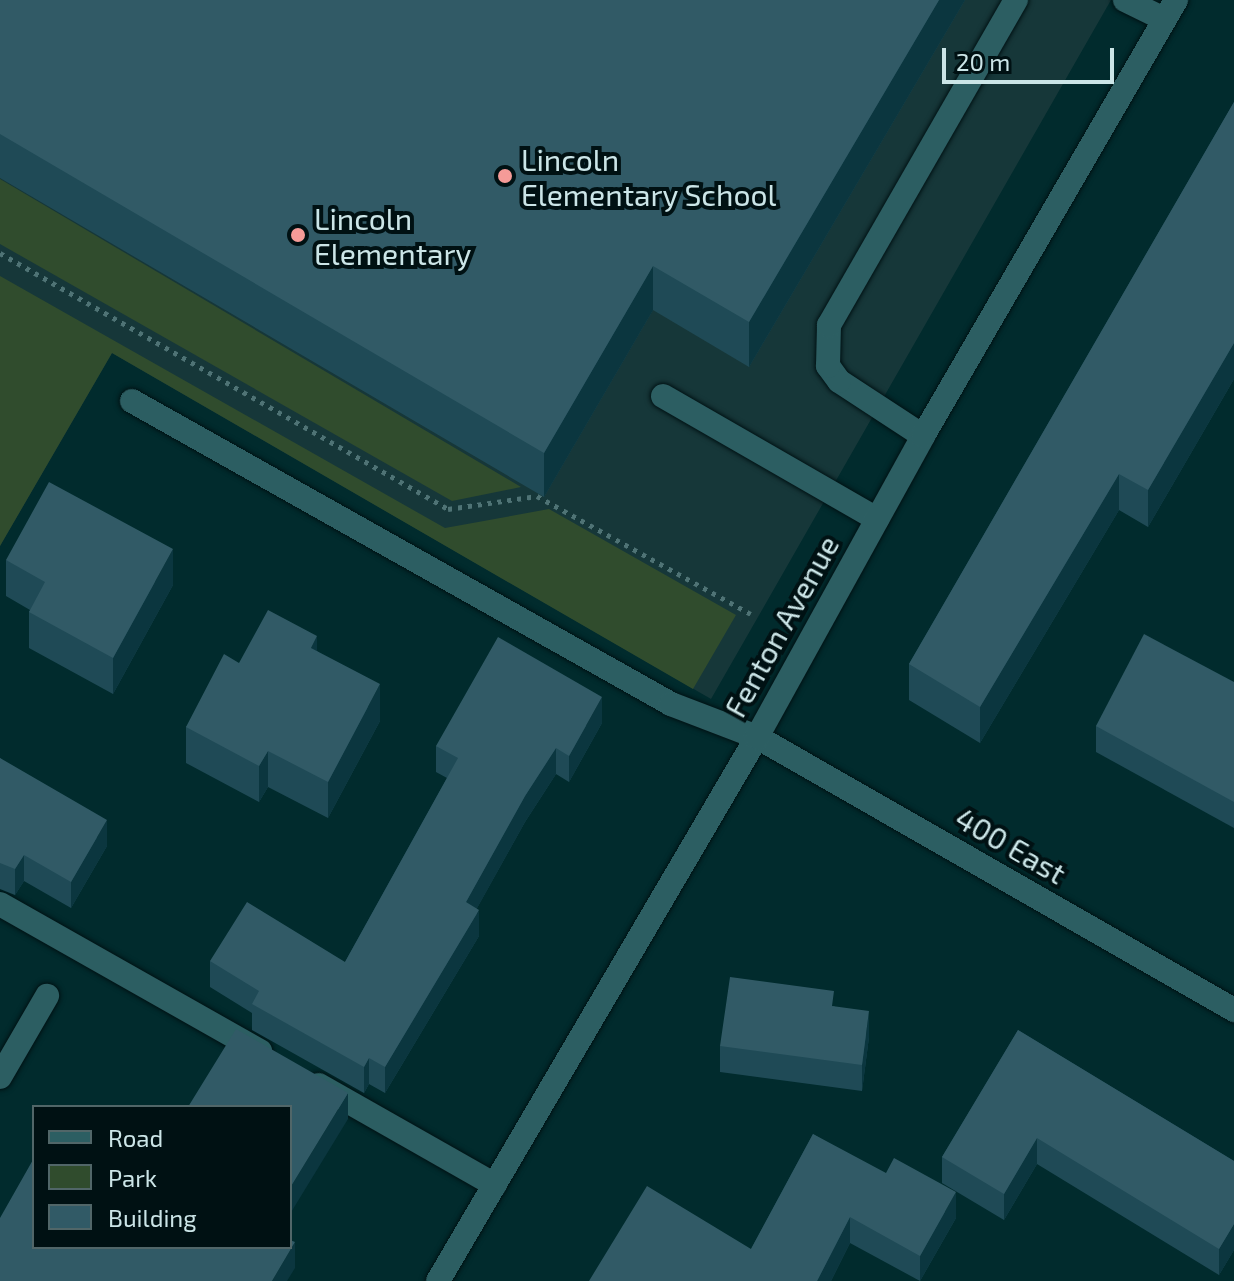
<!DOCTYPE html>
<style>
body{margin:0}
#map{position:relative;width:1234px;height:1281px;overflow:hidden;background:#012b2d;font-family:"Exo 2",sans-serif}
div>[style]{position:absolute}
.built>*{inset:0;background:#163739}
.green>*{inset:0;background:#304c2d}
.path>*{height:5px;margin-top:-2.5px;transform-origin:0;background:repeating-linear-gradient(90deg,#4f7375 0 4px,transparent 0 10px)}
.roads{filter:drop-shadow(0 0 2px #001214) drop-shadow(0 0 2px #001214)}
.service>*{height:24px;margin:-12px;padding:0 12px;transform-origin:12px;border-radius:12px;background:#2c5e62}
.minor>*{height:24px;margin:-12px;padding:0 12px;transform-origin:12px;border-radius:12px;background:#2c5e62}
.wall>*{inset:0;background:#1f4a56}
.shaded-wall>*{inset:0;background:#0b363f}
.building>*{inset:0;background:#315a66}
.dots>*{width:22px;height:22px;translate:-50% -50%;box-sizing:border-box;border:4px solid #001113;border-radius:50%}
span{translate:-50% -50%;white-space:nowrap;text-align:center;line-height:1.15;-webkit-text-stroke:8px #001113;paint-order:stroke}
.poi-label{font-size:30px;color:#cbe5e7}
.left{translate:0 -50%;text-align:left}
.street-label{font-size:30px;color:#cbe5e7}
.legend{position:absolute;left:32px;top:1105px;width:260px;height:144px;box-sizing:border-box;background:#001113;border:2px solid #516668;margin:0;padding:10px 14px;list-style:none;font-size:24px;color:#cbe5e7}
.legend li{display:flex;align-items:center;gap:16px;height:40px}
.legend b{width:40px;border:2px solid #516668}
.scale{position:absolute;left:942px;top:48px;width:172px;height:36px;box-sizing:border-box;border:4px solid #cbe5e7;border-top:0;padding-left:10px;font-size:24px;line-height:28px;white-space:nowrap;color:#cbe5e7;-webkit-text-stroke:6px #001113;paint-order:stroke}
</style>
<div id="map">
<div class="built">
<div style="clip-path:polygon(0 0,1111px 0,711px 699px,112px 353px,0 546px)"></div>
</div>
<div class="green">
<div style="clip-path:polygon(0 179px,521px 487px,452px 501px,0 244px)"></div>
<div style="clip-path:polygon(0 276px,445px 528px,549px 509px,736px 615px,693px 689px,112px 353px,0 546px)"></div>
</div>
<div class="path">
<div style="left:0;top:253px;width:516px;rotate:29.74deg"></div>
<div style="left:448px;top:509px;width:90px;rotate:-8.3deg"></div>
<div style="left:537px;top:496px;width:244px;rotate:28.9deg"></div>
</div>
<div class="roads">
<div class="service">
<div style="left:1125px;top:0;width:43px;rotate:26deg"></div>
<div style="left:663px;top:396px;width:247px;rotate:29.9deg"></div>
<div style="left:132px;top:401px;width:618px;rotate:29.34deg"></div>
<div style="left:671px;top:704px;width:92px;rotate:21deg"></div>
<div style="left:923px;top:436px;width:100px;rotate:-146.8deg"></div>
<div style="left:839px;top:381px;width:19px;rotate:-126deg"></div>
<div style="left:828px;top:366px;width:41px;rotate:-88.6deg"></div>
<div style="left:829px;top:325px;width:375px;rotate:-60.1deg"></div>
<div style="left:0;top:904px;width:299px;rotate:29.5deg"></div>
<div style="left:319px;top:1085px;width:202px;rotate:29.6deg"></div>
</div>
<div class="minor">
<div style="left:757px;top:737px;width:550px;rotate:29.78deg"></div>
<div style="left:0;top:1077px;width:94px;rotate:-59.9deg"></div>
<div style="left:438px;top:1281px;width:631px;rotate:-59.61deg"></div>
<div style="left:757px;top:737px;width:344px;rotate:-61.1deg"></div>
<div style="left:923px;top:436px;width:504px;rotate:-59.87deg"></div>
</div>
</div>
<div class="wall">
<div style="clip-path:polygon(0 0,965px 0,749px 367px,653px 310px,544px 497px,0 178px)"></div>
<div style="clip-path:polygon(1234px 102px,1234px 379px,1148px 527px,1119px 510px,980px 743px,909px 700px,909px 664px)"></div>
<div style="clip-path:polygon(6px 560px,173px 585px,113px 694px,29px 648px,29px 612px,30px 610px,6px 596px)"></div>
<div style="clip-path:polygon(317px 651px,380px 721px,328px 818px,268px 787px,259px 802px,186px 763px,186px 727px,239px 663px)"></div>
<div style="clip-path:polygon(1234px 682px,1234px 828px,1096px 752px,1096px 726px)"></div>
<div style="clip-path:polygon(602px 723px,569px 782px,556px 774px,525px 822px,477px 908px,479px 936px,385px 1093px,369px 1084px,364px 1093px,252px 1030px,252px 1013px,210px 987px,210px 961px,345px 962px,447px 778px,436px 772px,436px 746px)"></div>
<div style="clip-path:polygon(0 758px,107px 846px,71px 908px,24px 881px,15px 895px,0 889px)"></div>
<div style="clip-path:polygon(834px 1006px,869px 1037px,862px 1091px,720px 1072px,720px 1046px)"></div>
<div style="clip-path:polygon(1018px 1030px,1234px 1161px,1234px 1250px,1219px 1275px,1037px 1164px,1004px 1220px,942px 1183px,942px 1157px)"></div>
<div style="clip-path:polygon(813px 1134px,956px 1218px,920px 1281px,850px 1243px,831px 1281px,589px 1281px,751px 1249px)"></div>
</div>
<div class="shaded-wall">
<div style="clip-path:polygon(939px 0,965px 0,749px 367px,749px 322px)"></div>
<div style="clip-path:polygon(653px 266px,653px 310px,544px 497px,544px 453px)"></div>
<div style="clip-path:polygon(1234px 343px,1234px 379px,1148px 527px,1148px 490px)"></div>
<div style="clip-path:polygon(1119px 474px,1119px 510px,980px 743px,980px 707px)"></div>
<div style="clip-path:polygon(173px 549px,173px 585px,113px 694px,113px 658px)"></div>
<div style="clip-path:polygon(317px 636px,317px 672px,311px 648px)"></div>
<div style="clip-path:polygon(380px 684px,380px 721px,328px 818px,328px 782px)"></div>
<div style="clip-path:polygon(602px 697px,602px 723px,569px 782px,569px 756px)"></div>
<div style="clip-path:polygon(556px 748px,556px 774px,525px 822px,466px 928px,466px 902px,525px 796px)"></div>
<div style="clip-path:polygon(268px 751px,268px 787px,259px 802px,259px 766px)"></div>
<div style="clip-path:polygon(107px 820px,107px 846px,71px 908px,71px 882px)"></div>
<div style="clip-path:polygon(24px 855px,24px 881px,15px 895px,15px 869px)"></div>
<div style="clip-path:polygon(479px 910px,479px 936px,385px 1093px,385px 1067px)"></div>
<div style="clip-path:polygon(869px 1011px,869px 1037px,862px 1091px,862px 1065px)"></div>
<div style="clip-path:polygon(369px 1058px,369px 1084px,364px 1093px,364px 1067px)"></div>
<div style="clip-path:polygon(348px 1093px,348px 1119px,290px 1214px,290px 1188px)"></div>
<div style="clip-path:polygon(1037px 1138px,1037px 1164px,1004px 1220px,1004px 1194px)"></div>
<div style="clip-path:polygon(956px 1192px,956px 1218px,920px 1281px,920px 1256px)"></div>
<div style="clip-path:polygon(850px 1217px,850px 1243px,831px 1281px,817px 1281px)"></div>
<div style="clip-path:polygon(1234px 1224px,1234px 1250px,1219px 1275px,1219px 1249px)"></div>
<div style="clip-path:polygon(295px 1242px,295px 1268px,287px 1281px,272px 1281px)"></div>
</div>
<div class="building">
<div style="clip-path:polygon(0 0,939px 0,749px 322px,653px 266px,544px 453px,0 134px)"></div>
<div style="clip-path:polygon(1234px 102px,1234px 343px,1148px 490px,1119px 474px,980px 707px,909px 664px)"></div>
<div style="clip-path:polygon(49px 482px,173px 549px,113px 658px,29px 612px,45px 582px,6px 560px)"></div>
<div style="clip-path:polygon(268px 610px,317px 636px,311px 648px,380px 684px,328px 782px,268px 751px,259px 766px,186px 727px,224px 654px,239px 663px)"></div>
<div style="clip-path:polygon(1144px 634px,1234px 682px,1234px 802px,1096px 726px)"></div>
<div style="clip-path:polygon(498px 637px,602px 697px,569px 756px,556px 748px,525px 796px,466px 902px,479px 910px,385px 1067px,369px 1058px,364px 1067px,252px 1004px,259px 991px,210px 961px,247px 902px,345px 962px,458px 758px,436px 746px)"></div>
<div style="clip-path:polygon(0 758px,107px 820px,71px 882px,24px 855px,15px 869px,0 863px)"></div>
<div style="clip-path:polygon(730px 977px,834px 991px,832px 1006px,869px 1011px,862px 1065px,720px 1046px)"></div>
<div style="clip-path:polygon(236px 1029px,348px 1093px,290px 1188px,290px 1107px,188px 1107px)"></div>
<div style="clip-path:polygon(1018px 1030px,1234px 1161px,1234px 1224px,1219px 1249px,1037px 1138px,1004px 1194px,942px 1157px)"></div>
<div style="clip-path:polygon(813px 1134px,886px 1173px,894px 1158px,956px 1192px,920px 1256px,850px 1217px,817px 1281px,589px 1281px,647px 1186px,751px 1249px)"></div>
<div style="clip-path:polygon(34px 1158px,34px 1247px,290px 1247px,290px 1240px,295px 1242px,272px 1281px,0 1281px,0 1218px)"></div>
</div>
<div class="dots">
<div style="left:505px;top:176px;background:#f59b98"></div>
<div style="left:298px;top:235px;background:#f59b98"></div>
</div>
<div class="poi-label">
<span class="left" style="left:521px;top:176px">Lincoln<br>Elementary School</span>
<span class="left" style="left:314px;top:235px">Lincoln<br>Elementary</span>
</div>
<div class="street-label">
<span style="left:781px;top:626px;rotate:-61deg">Fenton Avenue</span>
<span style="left:1011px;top:845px;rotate:30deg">400 East</span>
</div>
<ul class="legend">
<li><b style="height:10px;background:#2c5e62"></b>Road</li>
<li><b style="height:22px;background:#304c2d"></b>Park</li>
<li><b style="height:22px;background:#315a66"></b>Building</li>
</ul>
<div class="scale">20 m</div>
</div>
